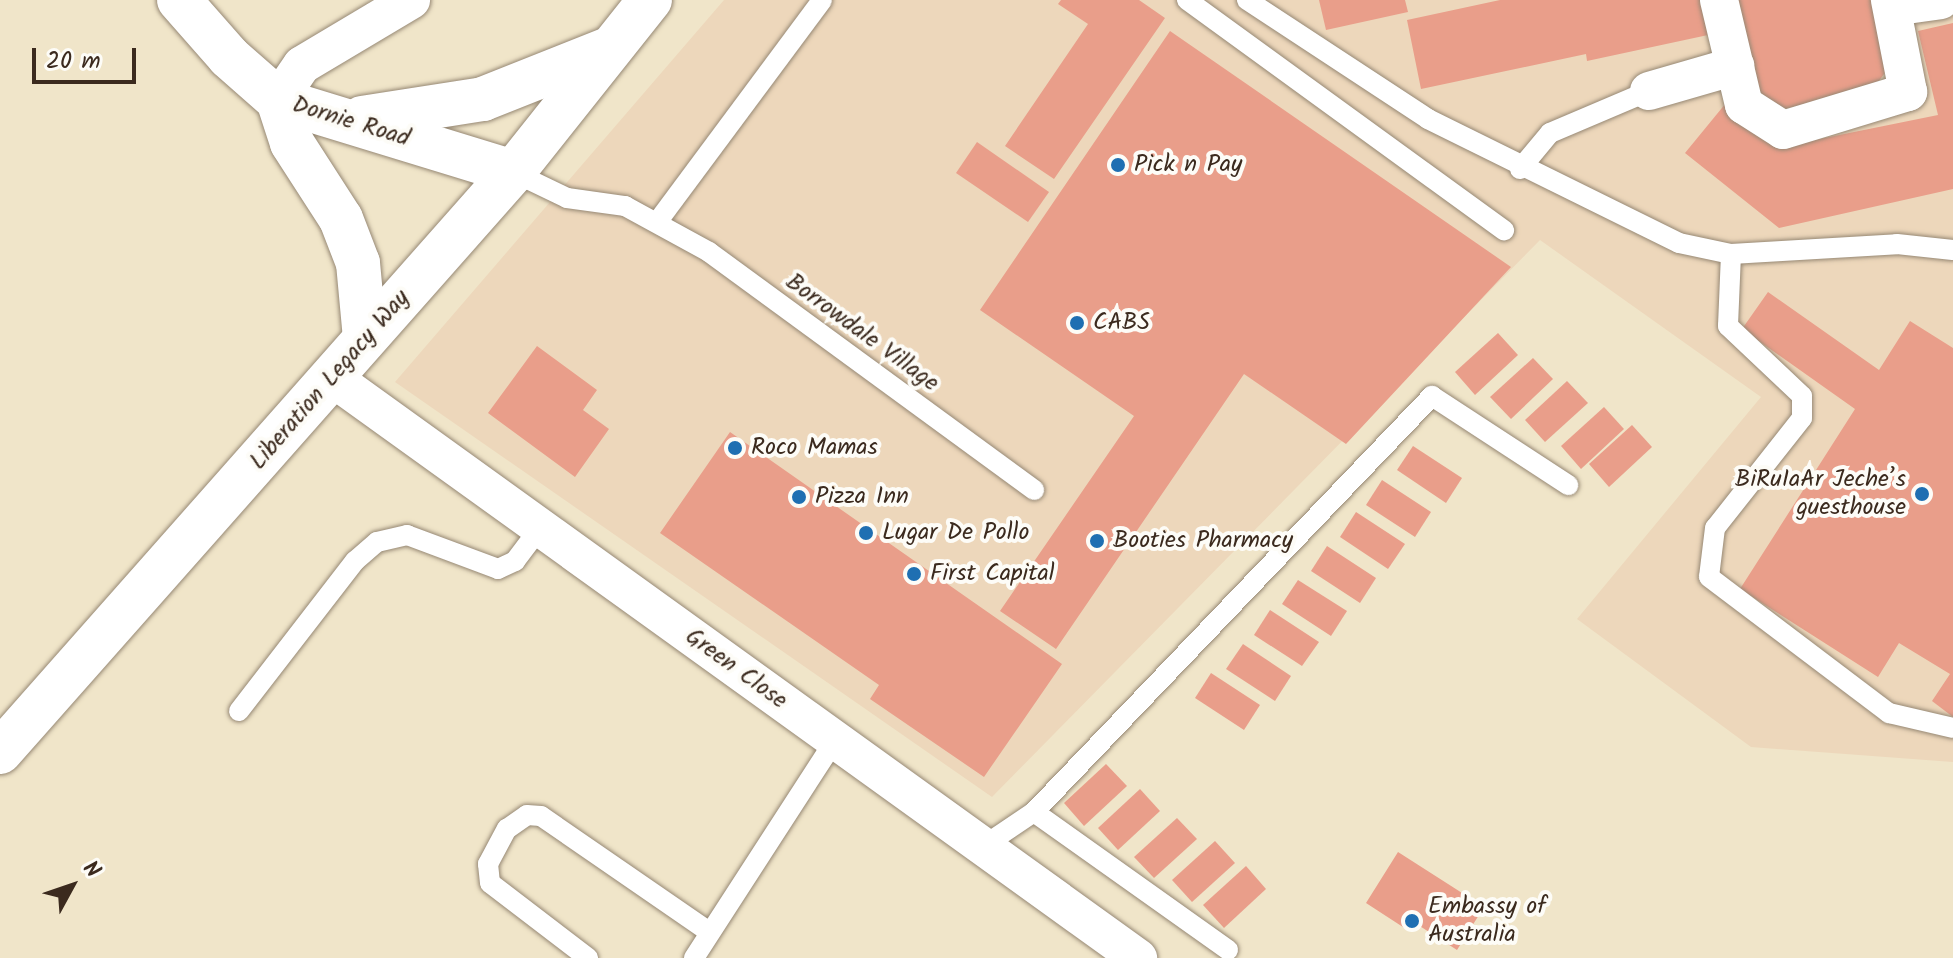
<!DOCTYPE html>
<meta charset="utf-8">
<style>
body{margin:0}
#map{position:relative;width:1953px;height:958px;overflow:hidden;background:#f0e5c9;font-family:Kalam,sans-serif}
div>[style]{position:absolute}
.built>*{inset:0;background:#edd7bb}
.building>*{inset:0;background:#e99e8a}
.roads{filter:drop-shadow(0 0 2px #968874) drop-shadow(0 0 2px #968874)}
.lane>*{height:20px;margin:-10px;padding:0 10px;transform-origin:10px;border-radius:10px;background:#fff}
.street>*{height:38px;margin:-19px;padding:0 19px;transform-origin:19px;border-radius:19px;background:#fff}
.secondary>*{height:44px;margin:-22px;padding:0 22px;transform-origin:22px;border-radius:22px;background:#fff}
.dots>*{width:22px;height:22px;translate:-50% -50%;box-sizing:border-box;border:4px solid #fdfcf7;border-radius:50%}
span{translate:-50% -50%;white-space:nowrap;text-align:center;line-height:1.15;-webkit-text-stroke:8px #fdfcf7;paint-order:stroke}
.street-label{font-size:24px;color:#3b2a1e}
.poi-label{font-size:24px;color:#3b2a1e}
.left{translate:0 -50%;text-align:left}
.right{translate:-100% -50%;text-align:right}
.north{position:absolute;left:32px;top:846px;width:80px;height:80px;-webkit-text-stroke:6px #fdfcf7;paint-order:stroke;rotate:50deg;font-size:22px;font-weight:700;line-height:32px;text-align:center;color:#3b2a1e}
.north::after{content:'';display:block;margin:auto;width:28px;height:36px;background:#3b2a1e;clip-path:polygon(50% 0,100% 100%,50% 72%,0 100%)}
.scale{position:absolute;left:32px;top:48px;width:104px;height:36px;box-sizing:border-box;border:4px solid #3b2a1e;border-top:0;padding-left:10px;font-size:24px;line-height:28px;white-space:nowrap;color:#3b2a1e;-webkit-text-stroke:6px #fdfcf7;paint-order:stroke}
</style>
<div id="map">
<div class="built">
<div style="clip-path:polygon(724px 0,1953px 0,1953px 762px,1751px 747px,1577px 619px,1761px 397px,1540px 240px,992px 797px,395px 382px)"></div>
</div>
<div class="building">
<div style="clip-path:polygon(1061px 0,1139px 0,1165px 18px,1054px 179px,1005px 146px,1088px 24px,1058px 4px)"></div>
<div style="clip-path:polygon(1319px 0,1405px 0,1408px 12px,1326px 30px)"></div>
<div style="clip-path:polygon(1500px 0,1700px 0,1708px 35px,1587px 61px,1586px 54px,1421px 89px,1407px 20px)"></div>
<div style="clip-path:polygon(1724px 0,1881px 0,1894px 60px,1874px 88px,1784px 109px,1745px 85px)"></div>
<div style="clip-path:polygon(1953px 23px,1953px 189px,1779px 228px,1685px 153px,1726px 103px,1780px 147px,1938px 115px,1918px 31px)"></div>
<div style="clip-path:polygon(1170px 31px,1511px 267px,1346px 444px,1244px 374px,1056px 649px,1000px 611px,1134px 416px,980px 310px)"></div>
<div style="clip-path:polygon(977px 142px,1049px 192px,1028px 222px,956px 173px)"></div>
<div style="clip-path:polygon(1768px 292px,1879px 370px,1910px 321px,1953px 348px,1953px 717px,1932px 701px,1950px 674px,1899px 643px,1878px 677px,1740px 589px,1855px 409px,1742px 329px)"></div>
<div style="clip-path:polygon(1498px 333px,1518px 355px,1475px 395px,1455px 372px)"></div>
<div style="clip-path:polygon(537px 346px,597px 390px,583px 410px,609px 429px,575px 477px,488px 413px)"></div>
<div style="clip-path:polygon(1533px 358px,1553px 379px,1511px 419px,1490px 397px)"></div>
<div style="clip-path:polygon(1567px 381px,1588px 403px,1545px 442px,1525px 420px)"></div>
<div style="clip-path:polygon(1604px 407px,1624px 429px,1581px 469px,1561px 446px)"></div>
<div style="clip-path:polygon(1632px 425px,1652px 447px,1609px 487px,1589px 464px)"></div>
<div style="clip-path:polygon(730px 432px,1062px 664px,984px 777px,870px 699px,879px 685px,660px 533px)"></div>
<div style="clip-path:polygon(1413px 446px,1462px 478px,1446px 503px,1397px 470px)"></div>
<div style="clip-path:polygon(1382px 480px,1431px 512px,1415px 537px,1366px 505px)"></div>
<div style="clip-path:polygon(1356px 512px,1405px 544px,1388px 569px,1340px 537px)"></div>
<div style="clip-path:polygon(1327px 546px,1376px 578px,1360px 603px,1311px 571px)"></div>
<div style="clip-path:polygon(1298px 580px,1347px 611px,1331px 636px,1282px 604px)"></div>
<div style="clip-path:polygon(1270px 610px,1319px 642px,1302px 666px,1254px 635px)"></div>
<div style="clip-path:polygon(1243px 644px,1291px 676px,1275px 701px,1226px 669px)"></div>
<div style="clip-path:polygon(1211px 673px,1260px 705px,1244px 730px,1195px 698px)"></div>
<div style="clip-path:polygon(1106px 764px,1127px 786px,1084px 826px,1064px 803px)"></div>
<div style="clip-path:polygon(1140px 789px,1160px 811px,1118px 850px,1098px 828px)"></div>
<div style="clip-path:polygon(1177px 818px,1197px 839px,1154px 878px,1134px 857px)"></div>
<div style="clip-path:polygon(1215px 841px,1235px 863px,1192px 902px,1172px 880px)"></div>
<div style="clip-path:polygon(1398px 852px,1484px 907px,1457px 950px,1412px 921px,1406px 929px,1366px 903px)"></div>
<div style="clip-path:polygon(1246px 866px,1266px 889px,1224px 928px,1203px 905px)"></div>
</div>
<div class="roads">
<div class="lane">
<div style="left:1187px;top:0;width:392px;rotate:36deg"></div>
<div style="left:1247px;top:0;width:217px;rotate:33.3deg"></div>
<div style="left:1428px;top:119px;width:280px;rotate:26.3deg"></div>
<div style="left:1679px;top:243px;width:53px;rotate:11.9deg"></div>
<div style="left:1731px;top:254px;width:166px;rotate:-3.4deg"></div>
<div style="left:1897px;top:244px;width:56px;rotate:6.1deg"></div>
<div style="left:1520px;top:169px;width:47px;rotate:-50.2deg"></div>
<div style="left:1550px;top:133px;width:108px;rotate:-23deg"></div>
<div style="left:513px;top:172px;width:60px;rotate:25.7deg"></div>
<div style="left:567px;top:198px;width:59px;rotate:7.9deg"></div>
<div style="left:625px;top:206px;width:96px;rotate:28.7deg"></div>
<div style="left:709px;top:252px;width:403px;rotate:36.2deg"></div>
<div style="left:658px;top:221px;width:275px;rotate:-53.4deg"></div>
<div style="left:1731px;top:254px;width:72px;rotate:92.4deg"></div>
<div style="left:1728px;top:326px;width:102px;rotate:43.4deg"></div>
<div style="left:1802px;top:396px;width:22px;rotate:90deg"></div>
<div style="left:1802px;top:418px;width:140px;rotate:128.3deg"></div>
<div style="left:1715px;top:528px;width:49px;rotate:97deg"></div>
<div style="left:1709px;top:577px;width:226px;rotate:37.1deg"></div>
<div style="left:1889px;top:713px;width:66px;rotate:13.2deg"></div>
<div style="left:239px;top:711px;width:190px;rotate:-52.3deg"></div>
<div style="left:355px;top:561px;width:29px;rotate:-41deg"></div>
<div style="left:377px;top:542px;width:31px;rotate:-13deg"></div>
<div style="left:407px;top:535px;width:97px;rotate:20.5deg"></div>
<div style="left:498px;top:569px;width:19px;rotate:-25deg"></div>
<div style="left:515px;top:561px;width:41px;rotate:-52.9deg"></div>
<div style="left:1034px;top:812px;width:238px;rotate:35.4deg"></div>
<div style="left:985px;top:845px;width:59px;rotate:-34deg"></div>
<div style="left:1034px;top:812px;width:576px;rotate:-46.27deg"></div>
<div style="left:1432px;top:396px;width:163px;rotate:33.2deg"></div>
<div style="left:588px;top:958px;width:123px;rotate:-142.6deg"></div>
<div style="left:490px;top:883px;width:19px;rotate:-96deg"></div>
<div style="left:488px;top:864px;width:40px;rotate:-62deg"></div>
<div style="left:507px;top:829px;width:24px;rotate:-35deg"></div>
<div style="left:527px;top:815px;width:14px;rotate:4deg"></div>
<div style="left:541px;top:816px;width:204px;rotate:34.6deg"></div>
<div style="left:694px;top:958px;width:260px;rotate:-57.1deg"></div>
</div>
<div class="street">
<div style="left:1719px;top:0;width:108px;rotate:76.6deg"></div>
<div style="left:1744px;top:105px;width:46px;rotate:32.7deg"></div>
<div style="left:1783px;top:130px;width:131px;rotate:-16.9deg"></div>
<div style="left:1908px;top:92px;width:94px;rotate:-101.1deg"></div>
<div style="left:1892px;top:7px;width:49px;rotate:-8.1deg"></div>
<div style="left:1649px;top:91px;width:90px;rotate:-16.2deg"></div>
<div style="left:278px;top:100px;width:42px;rotate:-55.6deg"></div>
<div style="left:302px;top:65px;width:127px;rotate:-30.8deg"></div>
<div style="left:334px;top:379px;width:991px;rotate:35.76deg"></div>
</div>
<div class="secondary">
<div style="left:179px;top:0;width:76px;rotate:48.7deg"></div>
<div style="left:229px;top:57px;width:65px;rotate:41.3deg"></div>
<div style="left:278px;top:100px;width:246px;rotate:17deg"></div>
<div style="left:278px;top:100px;width:45px;rotate:72deg"></div>
<div style="left:292px;top:143px;width:90px;rotate:57.2deg"></div>
<div style="left:341px;top:219px;width:47px;rotate:68.9deg"></div>
<div style="left:358px;top:263px;width:75px;rotate:84.7deg"></div>
<div style="left:362px;top:118px;width:122px;rotate:-8.9deg"></div>
<div style="left:483px;top:99px;width:132px;rotate:-21.7deg"></div>
<div style="left:0;top:752px;width:774px;rotate:-48.51deg"></div>
<div style="left:513px;top:172px;width:220px;rotate:-51.5deg"></div>
</div>
</div>
<div class="dots">
<div style="left:1118px;top:165px;background:#1f6fb2"></div>
<div style="left:1077px;top:323px;background:#1f6fb2"></div>
<div style="left:735px;top:448px;background:#1f6fb2"></div>
<div style="left:1922px;top:494px;background:#1f6fb2"></div>
<div style="left:799px;top:497px;background:#1f6fb2"></div>
<div style="left:866px;top:533px;background:#1f6fb2"></div>
<div style="left:1097px;top:541px;background:#1f6fb2"></div>
<div style="left:914px;top:574px;background:#1f6fb2"></div>
<div style="left:1412px;top:921px;background:#1f6fb2"></div>
</div>
<div class="street-label">
<span style="left:351px;top:122px;rotate:17deg">Dornie Road</span>
<span style="left:862px;top:333px;rotate:36deg">Borrowdale Village</span>
<span style="left:330px;top:380px;rotate:-49deg">Liberation Legacy Way</span>
<span style="left:736px;top:669px;rotate:36deg">Green Close</span>
</div>
<div class="poi-label">
<span class="left" style="left:1134px;top:165px">Pick n Pay</span>
<span class="left" style="left:1093px;top:323px">CABS</span>
<span class="left" style="left:751px;top:448px">Roco Mamas</span>
<span class="right" style="left:1906px;top:494px">BiRuIaAr Jeche’s<br>guesthouse</span>
<span class="left" style="left:815px;top:497px">Pizza Inn</span>
<span class="left" style="left:882px;top:533px">Lugar De Pollo</span>
<span class="left" style="left:1113px;top:541px">Booties Pharmacy</span>
<span class="left" style="left:930px;top:574px">First Capital</span>
<span class="left" style="left:1428px;top:921px">Embassy of<br>Australia</span>
</div>
<div class="north">N</div>
<div class="scale">20 m</div>
</div>
